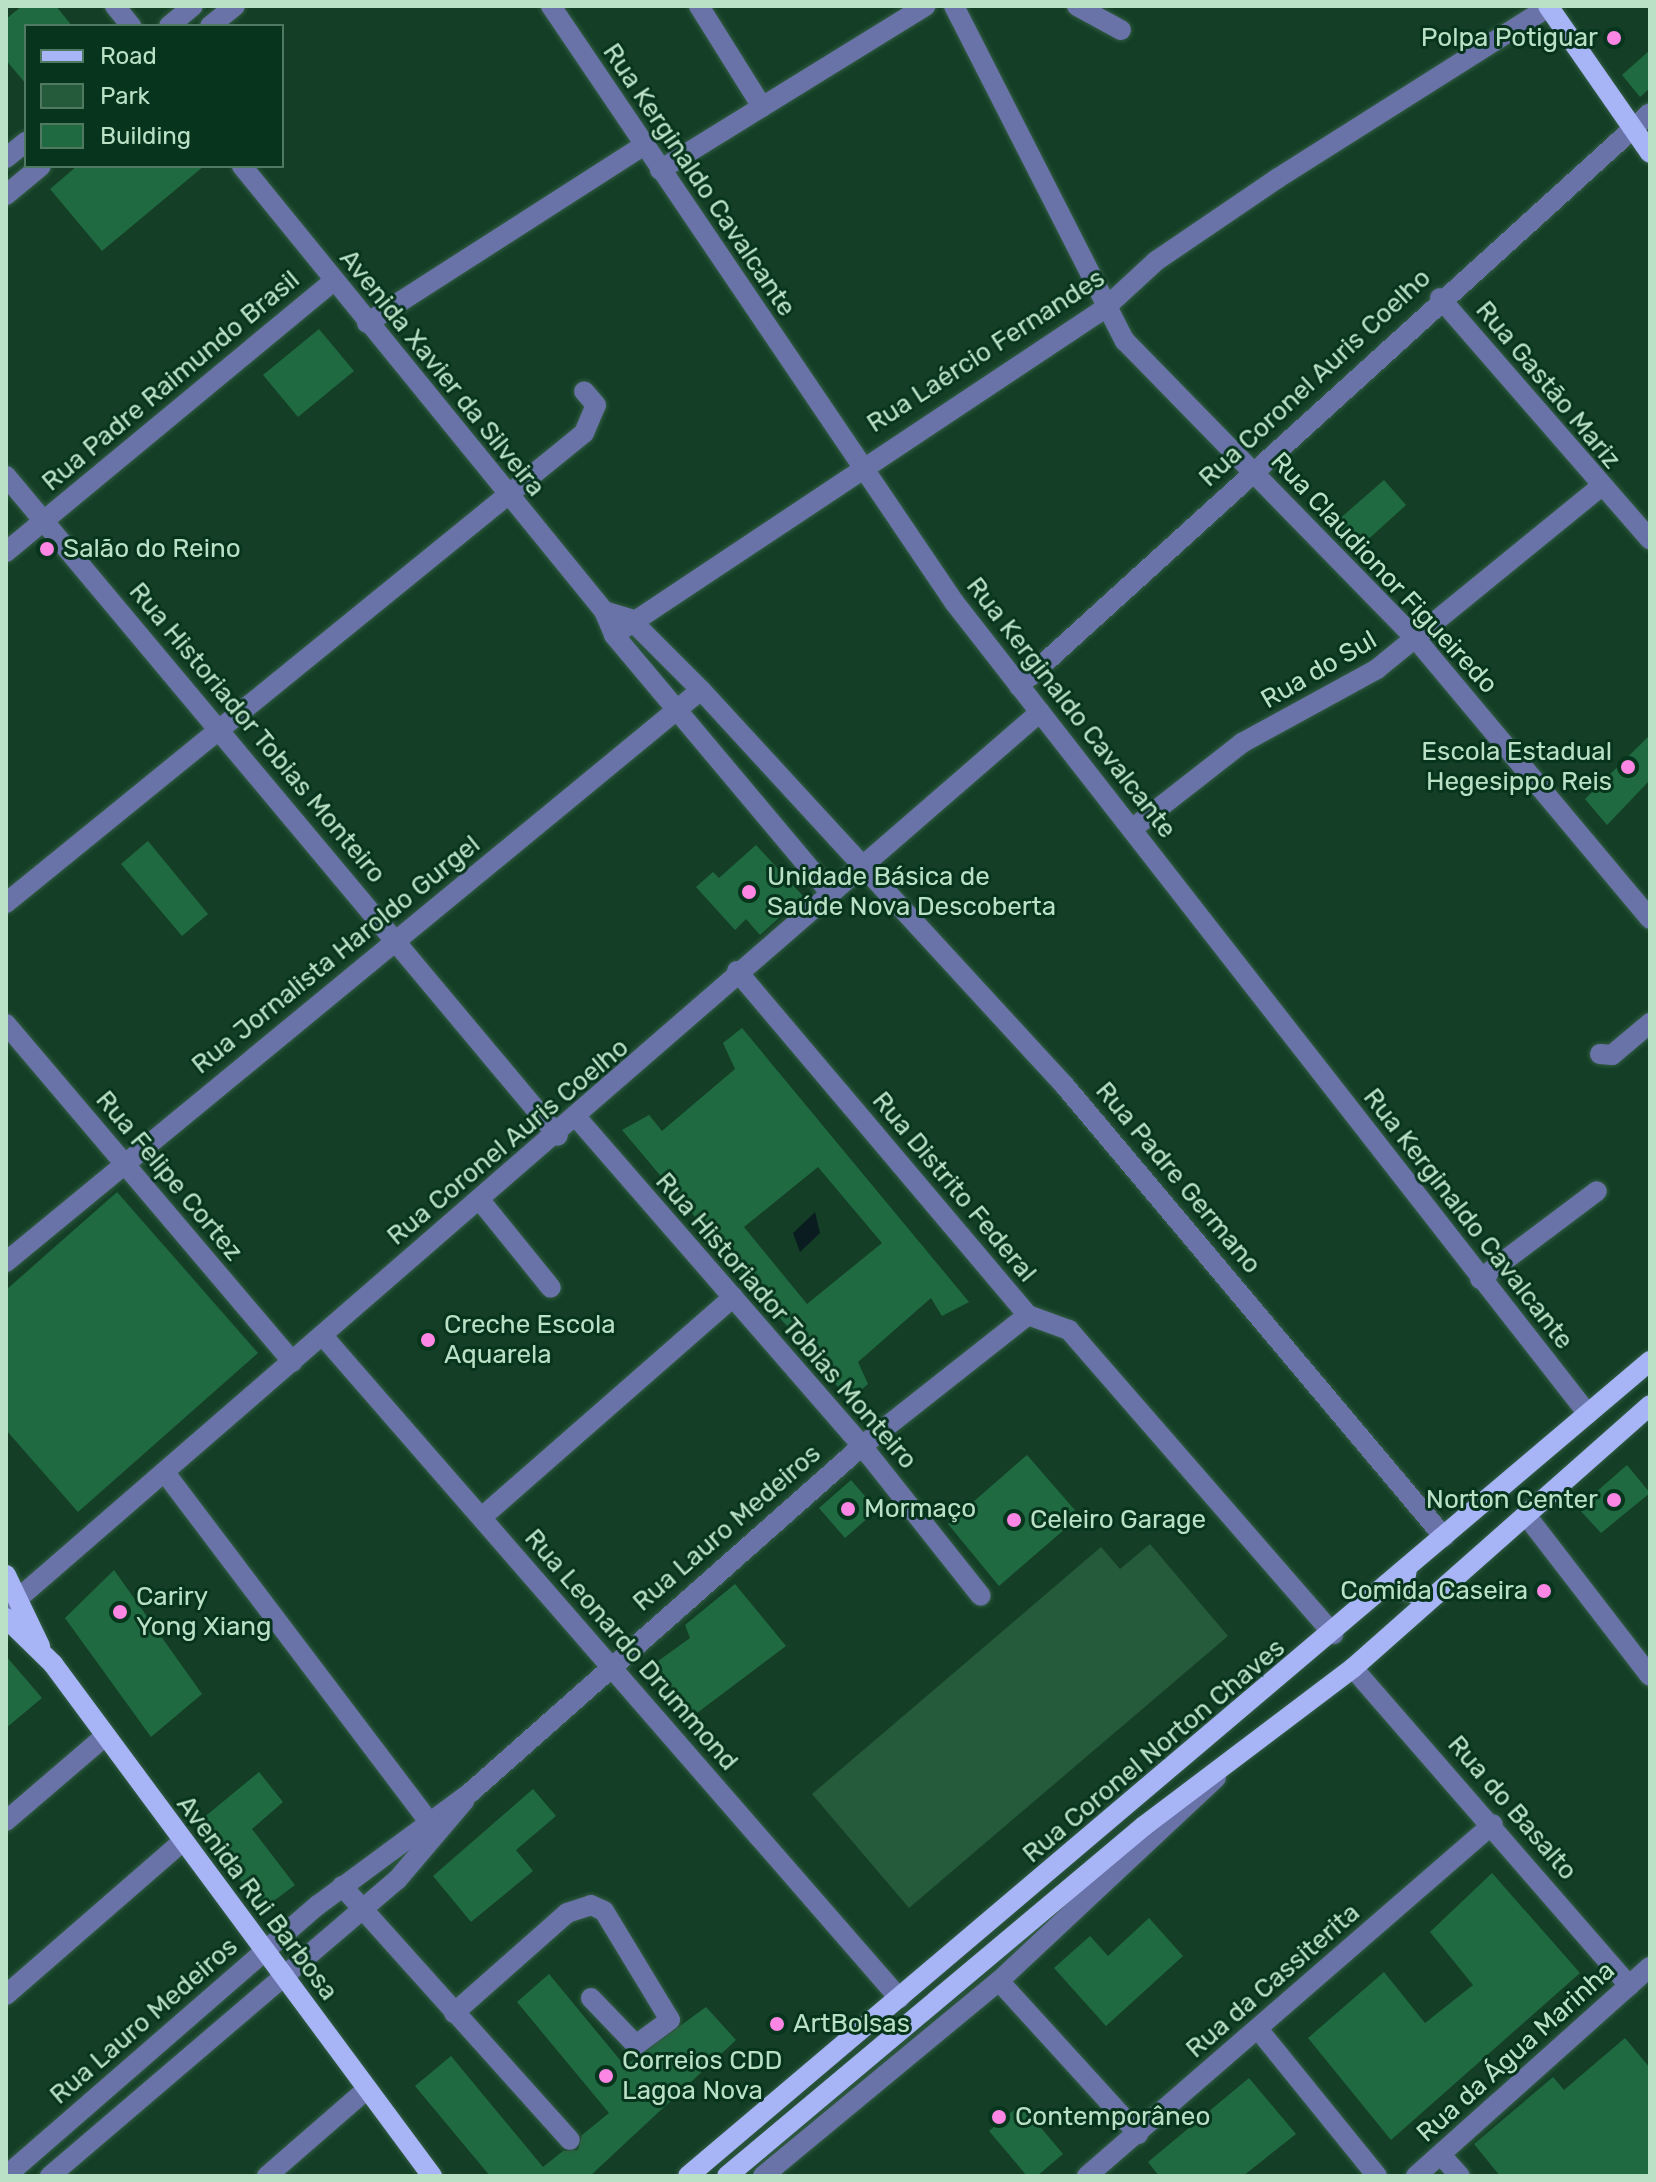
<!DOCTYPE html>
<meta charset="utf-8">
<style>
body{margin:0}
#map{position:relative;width:1656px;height:2182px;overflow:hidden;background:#143f26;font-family:Rubik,sans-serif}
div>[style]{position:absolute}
.green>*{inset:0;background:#255a3b}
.water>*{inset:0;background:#0a1c20}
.building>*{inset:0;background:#206a41}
.roads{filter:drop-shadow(0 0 2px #325c43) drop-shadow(0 0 2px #325c43)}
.minor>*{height:20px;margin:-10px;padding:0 10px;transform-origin:10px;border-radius:10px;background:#6973a8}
.major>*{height:20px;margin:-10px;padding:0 10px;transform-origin:10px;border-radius:10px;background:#a7b4f5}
.dots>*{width:22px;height:22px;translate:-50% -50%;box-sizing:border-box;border:4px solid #07341c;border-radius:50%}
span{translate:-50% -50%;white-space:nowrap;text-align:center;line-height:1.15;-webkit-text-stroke:6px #07341c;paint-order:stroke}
.poi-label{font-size:26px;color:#bae1c6}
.right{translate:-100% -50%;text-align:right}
.left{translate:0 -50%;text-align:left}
.street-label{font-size:26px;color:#bae1c6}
.frame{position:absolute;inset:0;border:8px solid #bae1c6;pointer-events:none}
.legend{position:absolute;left:24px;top:24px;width:260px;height:144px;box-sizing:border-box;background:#07341c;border:2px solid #4f7960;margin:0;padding:10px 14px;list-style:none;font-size:24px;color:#bae1c6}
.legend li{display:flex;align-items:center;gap:16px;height:40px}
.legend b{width:40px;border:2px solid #4f7960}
</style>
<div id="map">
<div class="green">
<div style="clip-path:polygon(1150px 1544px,1228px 1636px,909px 1908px,812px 1794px,1101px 1547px,1120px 1569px)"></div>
</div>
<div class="water">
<div style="clip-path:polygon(815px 1212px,820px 1233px,800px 1252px,793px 1233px)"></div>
</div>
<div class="building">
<div style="clip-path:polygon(22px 6px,56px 6px,72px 26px,26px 26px,26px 84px,6px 60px,6px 19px)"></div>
<div style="clip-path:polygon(1650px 50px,1650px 88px,1640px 97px,1622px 75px)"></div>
<div style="clip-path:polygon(77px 166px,204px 166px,102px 251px,50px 189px)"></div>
<div style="clip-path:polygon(319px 329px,354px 371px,298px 417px,263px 375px)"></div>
<div style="clip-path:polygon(1384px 480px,1406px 505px,1352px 554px,1329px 528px)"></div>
<div style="clip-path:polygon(1650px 735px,1650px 780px,1607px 825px,1585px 799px)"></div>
<div style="clip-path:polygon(148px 841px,208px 914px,182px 936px,121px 864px)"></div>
<div style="clip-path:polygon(756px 845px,803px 896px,760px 935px,746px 919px,735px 930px,696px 887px,713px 872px,719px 878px)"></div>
<div style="clip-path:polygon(evenodd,742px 1028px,969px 1302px,942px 1316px,931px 1298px,858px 1362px,868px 1384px,849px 1400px,622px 1130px,649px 1115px,662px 1131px,735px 1069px,723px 1043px,742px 1028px,818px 1167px,882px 1243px,807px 1304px,744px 1227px,818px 1167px)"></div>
<div style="clip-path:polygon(117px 1192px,258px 1353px,78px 1512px,6px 1430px,6px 1290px)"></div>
<div style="clip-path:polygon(1027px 1455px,1080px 1516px,999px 1586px,948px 1524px)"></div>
<div style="clip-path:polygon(1627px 1465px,1650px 1493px,1601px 1533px,1578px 1508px)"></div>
<div style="clip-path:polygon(851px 1480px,877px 1510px,845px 1538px,819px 1508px)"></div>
<div style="clip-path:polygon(114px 1570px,202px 1694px,151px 1737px,65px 1618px)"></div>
<div style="clip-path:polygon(735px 1584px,786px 1646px,693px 1716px,654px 1664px,690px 1638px,685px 1625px)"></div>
<div style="clip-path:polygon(6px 1656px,42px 1698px,6px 1728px)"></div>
<div style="clip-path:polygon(259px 1772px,283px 1802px,252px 1829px,295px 1885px,263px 1909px,196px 1824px)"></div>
<div style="clip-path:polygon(533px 1789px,556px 1816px,516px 1850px,533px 1871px,471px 1922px,433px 1876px)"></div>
<div style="clip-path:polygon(1492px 1873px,1580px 1973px,1391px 2140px,1308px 2038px,1384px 1972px,1425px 2023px,1473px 1985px,1430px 1932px)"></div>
<div style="clip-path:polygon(1149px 1918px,1183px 1956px,1106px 2026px,1054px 1968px,1090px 1936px,1108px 1956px)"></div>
<div style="clip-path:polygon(549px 1974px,625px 2066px,706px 2007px,736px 2040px,590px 2176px,490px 2176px,415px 2086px,451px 2056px,543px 2167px,563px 2151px,578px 2150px,582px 2135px,609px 2113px,517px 2002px)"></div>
<div style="clip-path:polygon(1625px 2038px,1650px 2068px,1650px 2176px,1500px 2176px,1474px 2144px,1553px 2077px,1564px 2090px)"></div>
<div style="clip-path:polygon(1249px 2078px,1296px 2134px,1243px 2176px,1159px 2176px,1148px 2162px)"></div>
<div style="clip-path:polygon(1021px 2104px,1063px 2154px,1037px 2176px,1027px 2176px,989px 2131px)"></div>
</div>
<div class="roads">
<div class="minor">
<div style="left:115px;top:6px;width:26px;rotate:51deg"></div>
<div style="left:551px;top:6px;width:719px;rotate:55.93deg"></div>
<div style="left:954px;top:602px;width:1030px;rotate:52.02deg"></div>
<div style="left:699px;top:6px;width:119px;rotate:58deg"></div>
<div style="left:954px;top:6px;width:376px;rotate:63deg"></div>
<div style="left:1125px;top:341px;width:417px;rotate:45.7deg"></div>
<div style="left:1416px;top:639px;width:365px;rotate:50.1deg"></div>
<div style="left:1077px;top:6px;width:50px;rotate:28.6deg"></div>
<div style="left:169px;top:26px;width:31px;rotate:-40deg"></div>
<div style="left:210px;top:26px;width:32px;rotate:-39deg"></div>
<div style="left:6px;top:158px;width:26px;rotate:-39deg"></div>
<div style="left:242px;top:166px;width:574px;rotate:50.87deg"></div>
<div style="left:604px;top:611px;width:26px;rotate:67deg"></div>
<div style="left:614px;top:635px;width:334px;rotate:50deg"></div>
<div style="left:660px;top:170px;width:312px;rotate:-31.7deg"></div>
<div style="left:6px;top:195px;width:45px;rotate:-39.6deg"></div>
<div style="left:1440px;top:298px;width:320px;rotate:49deg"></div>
<div style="left:367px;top:323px;width:328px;rotate:-32.7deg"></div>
<div style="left:6px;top:476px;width:860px;rotate:50.09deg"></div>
<div style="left:6px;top:552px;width:423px;rotate:-39.6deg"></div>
<div style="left:604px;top:611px;width:27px;rotate:17deg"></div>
<div style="left:630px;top:619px;width:100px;rotate:45deg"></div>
<div style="left:701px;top:690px;width:538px;rotate:47.41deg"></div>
<div style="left:1065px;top:1086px;width:589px;rotate:49.96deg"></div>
<div style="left:614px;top:635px;width:589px;rotate:-33.64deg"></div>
<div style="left:1104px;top:309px;width:71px;rotate:-42.7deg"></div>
<div style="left:1156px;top:261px;width:148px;rotate:-34.2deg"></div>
<div style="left:1278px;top:178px;width:320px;rotate:-32.3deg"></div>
<div style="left:1019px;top:686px;width:852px;rotate:-42.24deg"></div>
<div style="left:1132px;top:829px;width:140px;rotate:-38deg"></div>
<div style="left:1242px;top:743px;width:154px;rotate:-28.7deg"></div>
<div style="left:1377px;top:669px;width:288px;rotate:-39.2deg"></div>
<div style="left:6px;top:903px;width:745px;rotate:-39.12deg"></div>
<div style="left:584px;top:433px;width:30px;rotate:-67deg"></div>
<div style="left:596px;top:405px;width:18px;rotate:-131deg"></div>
<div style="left:737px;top:971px;width:451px;rotate:49.8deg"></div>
<div style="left:1028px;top:1315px;width:44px;rotate:20.1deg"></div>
<div style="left:1069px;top:1330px;width:403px;rotate:49deg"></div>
<div style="left:6px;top:1024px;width:443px;rotate:49.7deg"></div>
<div style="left:1600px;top:1054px;width:12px;rotate:5deg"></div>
<div style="left:1612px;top:1055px;width:50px;rotate:-40.1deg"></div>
<div style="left:578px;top:1119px;width:433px;rotate:49deg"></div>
<div style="left:862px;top:1446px;width:191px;rotate:51.6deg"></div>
<div style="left:479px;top:1199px;width:114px;rotate:51deg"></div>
<div style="left:6px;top:1262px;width:900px;rotate:-39.46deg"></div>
<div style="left:1480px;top:1279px;width:146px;rotate:-36.9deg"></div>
<div style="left:323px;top:1336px;width:878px;rotate:48.97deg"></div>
<div style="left:166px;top:1474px;width:444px;rotate:52.9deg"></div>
<div style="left:1526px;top:1515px;width:203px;rotate:52.4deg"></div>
<div style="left:482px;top:1517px;width:334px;rotate:-41.2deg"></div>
<div style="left:6px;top:1609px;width:1369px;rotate:-40.94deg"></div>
<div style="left:1353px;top:1668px;width:421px;rotate:49deg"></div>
<div style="left:6px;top:1821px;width:130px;rotate:-40.6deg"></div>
<div style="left:342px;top:1886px;width:341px;rotate:48.1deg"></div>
<div style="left:999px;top:1981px;width:207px;rotate:47.7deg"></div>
<div style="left:6px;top:1995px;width:235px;rotate:-41deg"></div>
<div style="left:454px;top:2013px;width:151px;rotate:-41.5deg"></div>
<div style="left:567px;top:1913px;width:25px;rotate:-18deg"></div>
<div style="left:591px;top:1905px;width:14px;rotate:25deg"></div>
<div style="left:604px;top:1911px;width:127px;rotate:58.8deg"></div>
<div style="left:670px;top:2020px;width:42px;rotate:143.7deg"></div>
<div style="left:636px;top:2045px;width:65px;rotate:-133.8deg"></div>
<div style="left:1258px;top:2029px;width:189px;rotate:51deg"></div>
<div style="left:1441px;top:2155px;width:28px;rotate:48deg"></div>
<div style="left:6px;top:2176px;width:413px;rotate:-41deg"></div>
<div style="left:318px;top:1905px;width:190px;rotate:-36.4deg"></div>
<div style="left:471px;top:1792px;width:522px;rotate:-41.51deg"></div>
<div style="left:862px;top:1446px;width:211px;rotate:-38.3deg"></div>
<div style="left:50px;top:2176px;width:456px;rotate:-40.5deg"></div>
<div style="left:397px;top:1880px;width:104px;rotate:-49.7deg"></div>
<div style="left:267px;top:2176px;width:133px;rotate:-41deg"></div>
<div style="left:763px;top:2176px;width:306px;rotate:-39.6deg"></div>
<div style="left:999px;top:1981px;width:297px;rotate:-43.1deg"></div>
<div style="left:1087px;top:2176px;width:537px;rotate:-40.93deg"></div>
<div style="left:1416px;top:2176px;width:314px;rotate:-41.8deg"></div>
</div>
<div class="major">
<div style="left:1548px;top:6px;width:179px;rotate:55.2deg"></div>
<div style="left:1407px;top:1569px;width:21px;rotate:101deg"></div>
<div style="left:1403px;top:1590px;width:28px;rotate:17deg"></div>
<div style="left:6px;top:1575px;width:79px;rotate:64.4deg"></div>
<div style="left:6px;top:1618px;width:66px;rotate:44.4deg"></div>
<div style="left:53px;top:1664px;width:637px;rotate:53.49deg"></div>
<div style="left:688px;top:2176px;width:1261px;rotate:-40.27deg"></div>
<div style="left:727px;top:2176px;width:544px;rotate:-40.01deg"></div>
<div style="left:1144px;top:1826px;width:262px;rotate:-37.1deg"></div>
<div style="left:1353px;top:1668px;width:397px;rotate:-41.5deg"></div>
</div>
</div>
<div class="dots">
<div style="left:1614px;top:38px;background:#fc86e4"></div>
<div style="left:47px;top:549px;background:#fc86e4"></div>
<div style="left:1628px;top:767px;background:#fc86e4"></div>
<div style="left:749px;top:892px;background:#fc86e4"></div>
<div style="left:428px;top:1340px;background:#fc86e4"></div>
<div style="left:1614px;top:1500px;background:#fc86e4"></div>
<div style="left:848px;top:1509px;background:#fc86e4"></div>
<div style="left:1014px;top:1520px;background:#fc86e4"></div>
<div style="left:1544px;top:1591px;background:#fc86e4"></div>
<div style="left:120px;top:1612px;background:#fc86e4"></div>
<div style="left:777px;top:2024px;background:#fc86e4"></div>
<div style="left:606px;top:2076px;background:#fc86e4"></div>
<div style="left:999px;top:2117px;background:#fc86e4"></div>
</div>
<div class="poi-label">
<span class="right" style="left:1598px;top:38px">Polpa Potiguar</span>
<span class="left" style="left:63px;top:549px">Salão do Reino</span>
<span class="right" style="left:1612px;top:767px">Escola Estadual<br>Hegesippo Reis</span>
<span class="left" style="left:767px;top:892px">Unidade Básica de<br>Saúde Nova Descoberta</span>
<span class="left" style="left:444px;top:1340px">Creche Escola<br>Aquarela</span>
<span class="right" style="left:1598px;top:1500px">Norton Center</span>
<span class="left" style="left:864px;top:1509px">Mormaço</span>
<span class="left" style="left:1030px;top:1520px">Celeiro Garage</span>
<span class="right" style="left:1528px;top:1591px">Comida Caseira</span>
<span class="left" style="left:136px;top:1612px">Cariry<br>Yong Xiang</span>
<span class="left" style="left:793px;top:2024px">ArtBolsas</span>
<span class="left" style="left:622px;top:2076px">Correios CDD<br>Lagoa Nova</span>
<span class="left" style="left:1015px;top:2117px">Contemporâneo</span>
</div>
<div class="street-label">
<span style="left:699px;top:180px;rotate:56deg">Rua Kerginaldo Cavalcante</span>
<span style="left:986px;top:351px;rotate:-33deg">Rua Laércio Fernandes</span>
<span style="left:442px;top:373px;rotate:51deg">Avenida Xavier da Silveira</span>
<span style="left:1315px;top:378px;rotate:-43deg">Rua Coronel Auris Coelho</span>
<span style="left:171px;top:381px;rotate:-40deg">Rua Padre Raimundo Brasil</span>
<span style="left:1548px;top:385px;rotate:50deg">Rua Gastão Mariz</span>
<span style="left:1384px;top:573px;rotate:47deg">Rua Claudionor Figueiredo</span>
<span style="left:1319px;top:670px;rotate:-30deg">Rua do Sul</span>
<span style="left:1071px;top:708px;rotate:52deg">Rua Kerginaldo Cavalcante</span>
<span style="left:257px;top:733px;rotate:50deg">Rua Historiador Tobias Monteiro</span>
<span style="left:336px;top:955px;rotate:-39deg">Rua Jornalista Haroldo Gurgel</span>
<span style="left:508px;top:1142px;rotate:-40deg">Rua Coronel Auris Coelho</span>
<span style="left:169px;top:1176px;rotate:50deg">Rua Felipe Cortez</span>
<span style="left:1178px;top:1178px;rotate:50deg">Rua Padre Germano</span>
<span style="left:954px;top:1187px;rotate:50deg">Rua Distrito Federal</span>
<span style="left:1468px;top:1219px;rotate:52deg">Rua Kerginaldo Cavalcante</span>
<span style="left:786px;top:1321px;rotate:49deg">Rua Historiador Tobias Monteiro</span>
<span style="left:727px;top:1528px;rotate:-41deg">Rua Lauro Medeiros</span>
<span style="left:631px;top:1650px;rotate:49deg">Rua Leonardo Drummond</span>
<span style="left:1154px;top:1751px;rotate:-40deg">Rua Coronel Norton Chaves</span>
<span style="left:1512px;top:1808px;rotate:49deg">Rua do Basalto</span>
<span style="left:257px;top:1898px;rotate:53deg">Avenida Rui Barbosa</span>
<span style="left:1273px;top:1981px;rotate:-41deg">Rua da Cassiterita</span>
<span style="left:144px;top:2021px;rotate:-41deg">Rua Lauro Medeiros</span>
<span style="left:1516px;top:2052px;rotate:-42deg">Rua da Água Marinha</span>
</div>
<div class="frame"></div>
<ul class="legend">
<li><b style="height:10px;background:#a7b4f5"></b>Road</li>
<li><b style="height:22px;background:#255a3b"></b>Park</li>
<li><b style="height:22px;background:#206a41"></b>Building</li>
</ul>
</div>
